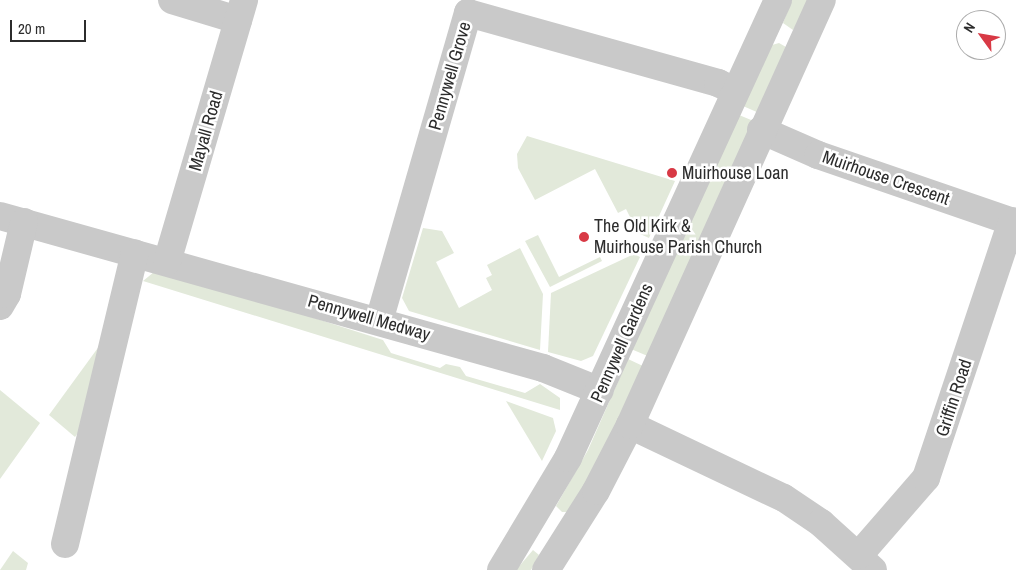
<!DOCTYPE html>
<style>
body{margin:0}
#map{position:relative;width:1016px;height:570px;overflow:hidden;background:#fff;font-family:"Archivo Narrow",sans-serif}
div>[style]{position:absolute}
.green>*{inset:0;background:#e2e9da}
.street>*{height:28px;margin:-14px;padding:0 14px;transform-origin:14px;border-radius:14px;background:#c9c9c9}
.dots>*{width:14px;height:14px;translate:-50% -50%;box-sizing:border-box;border:2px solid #fff;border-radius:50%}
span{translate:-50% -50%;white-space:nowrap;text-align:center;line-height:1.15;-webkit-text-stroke:5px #fff;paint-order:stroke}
.street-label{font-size:18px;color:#2c2c2c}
.poi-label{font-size:18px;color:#2c2c2c}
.left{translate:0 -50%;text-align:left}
.north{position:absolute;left:956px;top:10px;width:50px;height:50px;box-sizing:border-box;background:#fff;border:1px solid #ababab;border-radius:50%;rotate:302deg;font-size:14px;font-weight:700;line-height:20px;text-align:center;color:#2c2c2c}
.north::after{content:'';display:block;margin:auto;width:18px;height:22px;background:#d83945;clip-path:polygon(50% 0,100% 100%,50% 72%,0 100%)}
.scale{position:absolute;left:10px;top:20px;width:76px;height:22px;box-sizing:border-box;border:2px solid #2c2c2c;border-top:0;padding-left:6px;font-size:15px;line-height:18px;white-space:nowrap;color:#2c2c2c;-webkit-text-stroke:4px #fff;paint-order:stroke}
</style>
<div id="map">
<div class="green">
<div style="clip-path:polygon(792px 0,811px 0,793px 30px,783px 23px)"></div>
<div style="clip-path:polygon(779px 43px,786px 47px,759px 113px,743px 106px,772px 45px)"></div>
<div style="clip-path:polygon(739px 115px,756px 122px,650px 357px,631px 349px)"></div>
<div style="clip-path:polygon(527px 136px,675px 181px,649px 238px,638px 233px,626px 209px,618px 213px,595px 169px,535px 200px,518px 168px,517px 154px)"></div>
<div style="clip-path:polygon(423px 228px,442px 231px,454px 253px,436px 262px,459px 308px,492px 290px,486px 278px,492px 275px,487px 265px,520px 248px,543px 294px,540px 350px,409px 311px,402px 298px)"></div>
<div style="clip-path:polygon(538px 235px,559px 277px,600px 257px,602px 261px,550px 287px,525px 241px)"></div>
<div style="clip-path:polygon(634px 254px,640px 257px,593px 356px,581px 361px,548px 352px,551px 293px)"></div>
<div style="clip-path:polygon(164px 270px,383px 340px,391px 353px,440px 368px,446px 364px,460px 367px,466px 376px,525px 393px,540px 384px,560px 398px,560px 410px,143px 281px,154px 272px)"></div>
<div style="clip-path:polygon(100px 345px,80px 430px,75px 437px,49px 415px)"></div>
<div style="clip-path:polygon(628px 359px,645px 367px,593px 472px,567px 512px,562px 512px,556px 506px,588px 450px)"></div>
<div style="clip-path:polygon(0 390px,40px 423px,0 479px)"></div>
<div style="clip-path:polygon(506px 401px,553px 418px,556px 431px,542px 461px)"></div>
<div style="clip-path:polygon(533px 550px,539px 555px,531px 570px,516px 570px)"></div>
<div style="clip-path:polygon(13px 551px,28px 563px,26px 570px,0 570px)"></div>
</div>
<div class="street">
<div style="left:172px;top:0;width:69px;rotate:16.9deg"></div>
<div style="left:761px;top:130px;width:62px;rotate:23.7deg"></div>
<div style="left:818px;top:155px;width:209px;rotate:19deg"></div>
<div style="left:0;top:216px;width:564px;rotate:15.64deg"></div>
<div style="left:543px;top:368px;width:61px;rotate:22deg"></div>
<div style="left:167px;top:262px;width:273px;rotate:-73.6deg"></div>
<div style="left:0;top:306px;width:14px;rotate:-60deg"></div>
<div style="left:7px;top:294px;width:74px;rotate:-76.7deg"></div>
<div style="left:379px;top:321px;width:321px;rotate:-73.9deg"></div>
<div style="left:468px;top:13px;width:260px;rotate:15.6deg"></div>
<div style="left:718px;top:83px;width:19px;rotate:25deg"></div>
<div style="left:630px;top:425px;width:170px;rotate:25.4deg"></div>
<div style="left:784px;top:498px;width:45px;rotate:34deg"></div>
<div style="left:821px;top:523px;width:70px;rotate:42.1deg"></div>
<div style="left:65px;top:544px;width:299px;rotate:-76.5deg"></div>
<div style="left:859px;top:555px;width:102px;rotate:-49deg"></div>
<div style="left:926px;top:478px;width:271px;rotate:-71.5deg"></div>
<div style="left:501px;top:570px;width:131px;rotate:-59.1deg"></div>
<div style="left:568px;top:458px;width:504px;rotate:-65.37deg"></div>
<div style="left:546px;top:570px;width:93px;rotate:-57.7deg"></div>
<div style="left:596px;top:491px;width:74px;rotate:-62.7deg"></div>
<div style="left:630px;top:425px;width:466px;rotate:-65.7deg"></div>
</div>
<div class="dots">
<div style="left:672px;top:173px;background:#d83945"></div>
<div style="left:584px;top:237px;background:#d83945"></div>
</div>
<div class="street-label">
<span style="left:450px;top:76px;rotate:-74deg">Pennywell Grove</span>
<span style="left:206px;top:131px;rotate:-74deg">Mayall Road</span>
<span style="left:886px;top:178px;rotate:19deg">Muirhouse Crescent</span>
<span style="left:369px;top:318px;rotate:16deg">Pennywell Medway</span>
<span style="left:622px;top:343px;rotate:-66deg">Pennywell Gardens</span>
<span style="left:954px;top:398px;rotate:-72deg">Griffin Road</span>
</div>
<div class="poi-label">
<span class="left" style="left:682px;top:173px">Muirhouse Loan</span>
<span class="left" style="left:594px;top:237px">The Old Kirk &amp;<br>Muirhouse Parish Church</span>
</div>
<div class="north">N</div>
<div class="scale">20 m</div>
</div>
